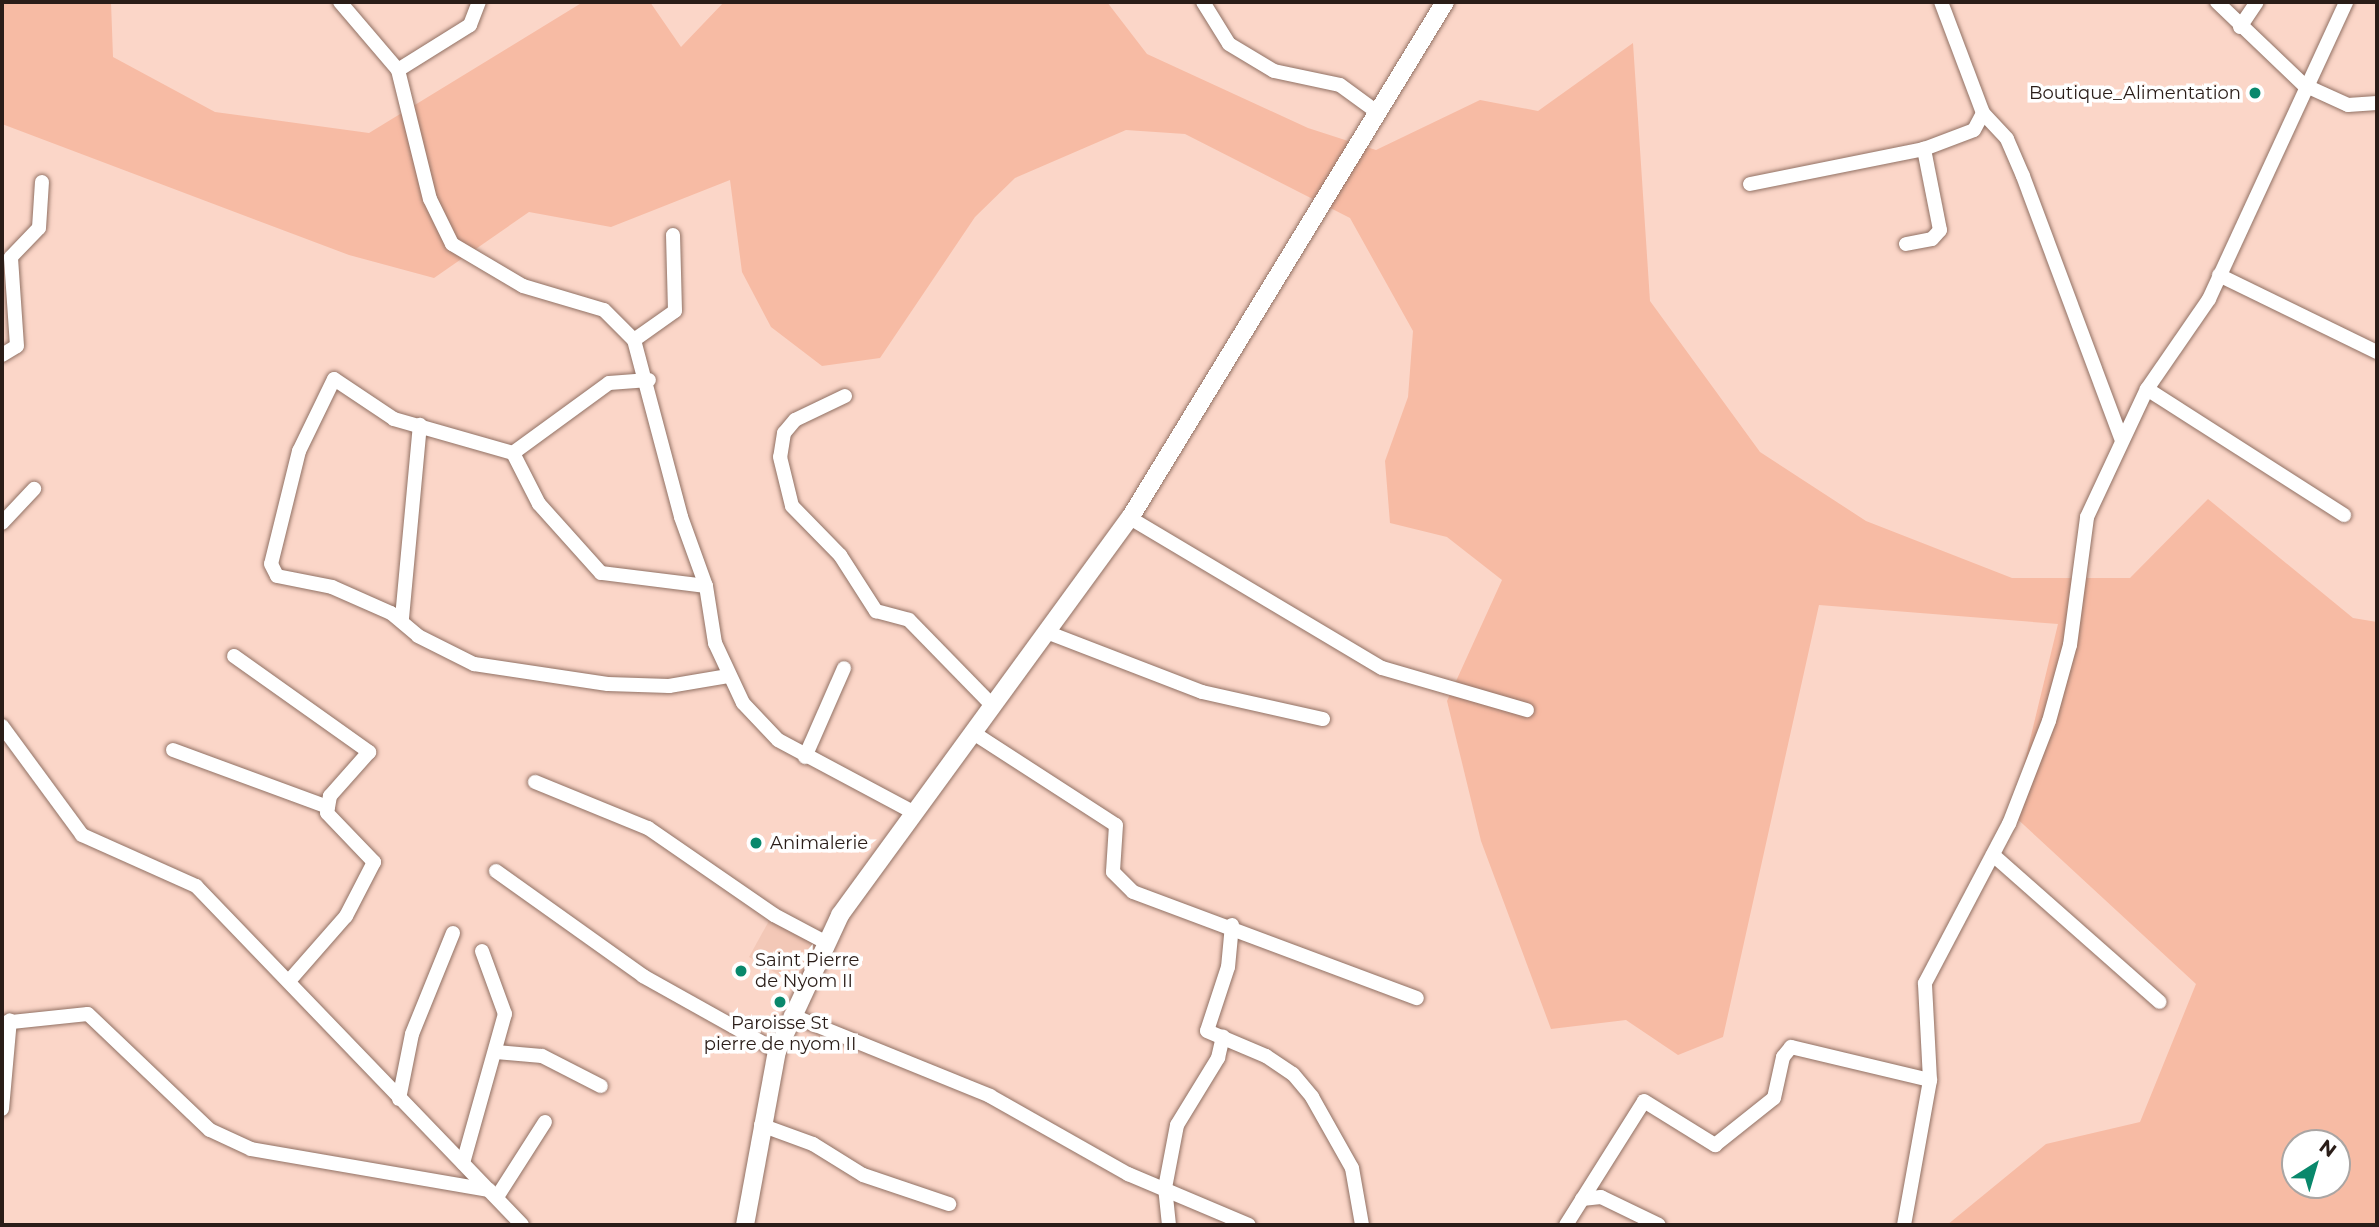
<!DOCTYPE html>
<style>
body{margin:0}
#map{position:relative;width:2379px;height:1227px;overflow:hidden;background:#fbd6c8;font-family:Montserrat,sans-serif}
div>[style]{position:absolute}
.built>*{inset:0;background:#f3c8b7}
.green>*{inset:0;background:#f7bba4}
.roads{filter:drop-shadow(0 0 2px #917164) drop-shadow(0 0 2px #917164)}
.minor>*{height:14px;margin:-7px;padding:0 7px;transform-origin:7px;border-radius:7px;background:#fff}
.major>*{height:18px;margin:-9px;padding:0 9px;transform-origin:9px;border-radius:9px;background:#fff}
.dots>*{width:19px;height:19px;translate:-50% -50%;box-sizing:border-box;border:4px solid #fff;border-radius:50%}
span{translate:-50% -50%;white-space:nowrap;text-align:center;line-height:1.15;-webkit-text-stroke:7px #fff;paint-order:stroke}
.poi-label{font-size:18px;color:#2a1d18}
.right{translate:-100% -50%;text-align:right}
.left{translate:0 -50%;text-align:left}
.frame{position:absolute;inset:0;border:4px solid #2a1d18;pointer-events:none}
.north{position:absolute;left:2281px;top:1129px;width:70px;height:70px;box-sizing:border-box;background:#fff;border:2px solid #aaa5a3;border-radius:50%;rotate:37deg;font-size:19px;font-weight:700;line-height:28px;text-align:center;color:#2a1d18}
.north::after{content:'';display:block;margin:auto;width:24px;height:32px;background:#09886c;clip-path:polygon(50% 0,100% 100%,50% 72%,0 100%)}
</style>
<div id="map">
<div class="built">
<div style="clip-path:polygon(770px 919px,819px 946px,800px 987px,749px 957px)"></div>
</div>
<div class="green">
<div style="clip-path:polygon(evenodd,2px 2px,111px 2px,113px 57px,215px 112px,369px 133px,583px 2px,650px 2px,681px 47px,724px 2px,1107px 2px,1147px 54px,1308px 128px,1376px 150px,1480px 100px,1538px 111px,1633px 43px,1650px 301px,1760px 452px,1866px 521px,2012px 578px,2130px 578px,2208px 499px,2353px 618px,2377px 622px,2377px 1225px,1947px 1225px,2046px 1144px,2140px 1122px,2196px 984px,2012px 814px,2058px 624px,1819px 605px,1723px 1037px,1678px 1055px,1626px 1020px,1551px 1029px,1481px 841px,1447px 701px,1502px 580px,1447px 537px,1390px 523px,1385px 461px,1408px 397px,1413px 331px,1350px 218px,1185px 134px,1126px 130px,1015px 178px,975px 217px,880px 358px,822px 366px,771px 327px,742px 272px,730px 180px,611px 227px,529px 212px,434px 278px,349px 255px,2px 124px,2px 2px,2295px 1143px,2337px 1143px,2337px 1185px,2295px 1185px,2295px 1143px)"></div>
</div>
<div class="roads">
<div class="minor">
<div style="left:340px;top:2px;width:89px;rotate:49.5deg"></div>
<div style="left:398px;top:70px;width:133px;rotate:76.1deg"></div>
<div style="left:430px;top:199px;width:50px;rotate:63.9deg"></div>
<div style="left:452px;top:244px;width:82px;rotate:30.6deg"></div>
<div style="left:523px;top:286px;width:84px;rotate:16.5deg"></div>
<div style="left:604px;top:310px;width:42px;rotate:45deg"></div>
<div style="left:634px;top:340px;width:183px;rotate:75.1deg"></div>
<div style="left:681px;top:517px;width:73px;rotate:70.1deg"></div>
<div style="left:706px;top:586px;width:58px;rotate:81deg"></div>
<div style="left:715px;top:643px;width:66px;rotate:65deg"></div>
<div style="left:743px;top:703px;width:51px;rotate:46.6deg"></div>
<div style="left:778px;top:740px;width:155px;rotate:28.1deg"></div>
<div style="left:1203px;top:2px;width:49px;rotate:58.2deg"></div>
<div style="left:1229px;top:44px;width:52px;rotate:31deg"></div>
<div style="left:1274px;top:71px;width:67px;rotate:12deg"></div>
<div style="left:1340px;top:85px;width:46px;rotate:36.1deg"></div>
<div style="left:2217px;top:2px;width:120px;rotate:43.7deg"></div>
<div style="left:2304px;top:85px;width:48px;rotate:24.4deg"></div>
<div style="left:2348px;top:105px;width:29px;rotate:-4deg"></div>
<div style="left:2240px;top:27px;width:30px;rotate:-56deg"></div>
<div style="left:398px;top:70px;width:85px;rotate:-32deg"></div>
<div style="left:470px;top:25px;width:25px;rotate:-69deg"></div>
<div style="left:1983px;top:113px;width:35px;rotate:47deg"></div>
<div style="left:2007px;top:139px;width:40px;rotate:66.6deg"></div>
<div style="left:2023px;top:176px;width:280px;rotate:69.5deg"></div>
<div style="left:1750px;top:184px;width:177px;rotate:-11.4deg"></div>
<div style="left:1924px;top:149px;width:53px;rotate:-20.8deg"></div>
<div style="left:1974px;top:130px;width:19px;rotate:-62deg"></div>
<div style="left:1983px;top:113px;width:119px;rotate:-110.7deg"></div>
<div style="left:1906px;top:244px;width:26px;rotate:-11deg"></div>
<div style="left:1932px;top:239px;width:12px;rotate:-48deg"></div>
<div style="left:1940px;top:230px;width:83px;rotate:-101.2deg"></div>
<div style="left:2219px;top:275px;width:176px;rotate:26deg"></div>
<div style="left:634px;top:340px;width:50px;rotate:-35.3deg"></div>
<div style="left:675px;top:311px;width:76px;rotate:-91.5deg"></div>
<div style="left:2px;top:355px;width:17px;rotate:-31deg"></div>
<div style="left:17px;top:346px;width:89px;rotate:-93.9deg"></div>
<div style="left:11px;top:257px;width:40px;rotate:-46deg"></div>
<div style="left:39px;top:228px;width:46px;rotate:-86.3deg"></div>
<div style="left:2147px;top:389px;width:234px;rotate:32.6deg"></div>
<div style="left:845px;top:396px;width:55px;rotate:154.4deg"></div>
<div style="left:795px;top:420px;width:17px;rotate:130deg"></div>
<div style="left:784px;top:433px;width:24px;rotate:99deg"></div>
<div style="left:780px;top:457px;width:50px;rotate:76.2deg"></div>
<div style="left:792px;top:506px;width:69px;rotate:45.6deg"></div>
<div style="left:840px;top:555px;width:67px;rotate:57.3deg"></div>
<div style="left:876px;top:611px;width:34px;rotate:15deg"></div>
<div style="left:909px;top:620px;width:117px;rotate:45.7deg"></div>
<div style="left:513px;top:453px;width:119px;rotate:-36.1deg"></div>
<div style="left:609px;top:383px;width:40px;rotate:-4.3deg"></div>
<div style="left:1130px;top:518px;width:293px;rotate:30.8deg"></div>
<div style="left:1382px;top:668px;width:151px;rotate:16.2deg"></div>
<div style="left:2px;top:523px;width:47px;rotate:-46.7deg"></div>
<div style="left:706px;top:586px;width:106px;rotate:-172.9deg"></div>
<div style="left:601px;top:573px;width:93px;rotate:-131.9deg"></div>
<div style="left:539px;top:504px;width:57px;rotate:-117deg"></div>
<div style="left:513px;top:453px;width:124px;rotate:-164.1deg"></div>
<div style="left:394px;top:419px;width:72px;rotate:-146.3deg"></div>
<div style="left:334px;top:379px;width:80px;rotate:115.9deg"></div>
<div style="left:299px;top:451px;width:116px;rotate:103.9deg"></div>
<div style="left:271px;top:564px;width:13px;rotate:63deg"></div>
<div style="left:277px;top:576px;width:56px;rotate:11.3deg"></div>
<div style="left:332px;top:587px;width:64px;rotate:23.8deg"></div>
<div style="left:391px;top:613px;width:35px;rotate:40deg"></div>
<div style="left:418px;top:636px;width:63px;rotate:26.6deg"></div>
<div style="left:474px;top:664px;width:135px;rotate:8.5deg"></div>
<div style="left:608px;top:684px;width:61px;rotate:1.9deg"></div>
<div style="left:669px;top:686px;width:60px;rotate:-9.6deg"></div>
<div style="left:402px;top:618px;width:194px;rotate:-84.7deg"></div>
<div style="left:1049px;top:633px;width:164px;rotate:21.1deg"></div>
<div style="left:1202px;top:692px;width:124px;rotate:12.6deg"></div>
<div style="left:234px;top:656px;width:166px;rotate:35.4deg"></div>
<div style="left:369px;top:752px;width:59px;rotate:131.6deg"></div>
<div style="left:330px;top:796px;width:17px;rotate:100deg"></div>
<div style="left:327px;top:813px;width:68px;rotate:46.2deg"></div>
<div style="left:374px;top:862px;width:61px;rotate:117.4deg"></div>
<div style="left:346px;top:916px;width:86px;rotate:131.2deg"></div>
<div style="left:2px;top:726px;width:135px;rotate:53.7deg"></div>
<div style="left:82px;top:835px;width:125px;rotate:24.1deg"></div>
<div style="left:196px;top:886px;width:470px;rotate:46.1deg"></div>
<div style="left:972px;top:732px;width:171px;rotate:32.9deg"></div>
<div style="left:1116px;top:825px;width:47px;rotate:93.7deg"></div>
<div style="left:1113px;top:872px;width:28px;rotate:45deg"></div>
<div style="left:1133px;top:892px;width:303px;rotate:20.5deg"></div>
<div style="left:173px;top:750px;width:165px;rotate:20.2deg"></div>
<div style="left:805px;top:757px;width:97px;rotate:-66.3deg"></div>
<div style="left:535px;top:782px;width:122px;rotate:22.2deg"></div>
<div style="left:648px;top:828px;width:153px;rotate:34.6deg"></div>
<div style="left:774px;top:915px;width:58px;rotate:27.9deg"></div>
<div style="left:1993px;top:855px;width:222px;rotate:41.4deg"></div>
<div style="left:496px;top:871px;width:181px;rotate:35.5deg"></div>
<div style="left:643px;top:976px;width:154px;rotate:29.2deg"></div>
<div style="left:1232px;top:925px;width:42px;rotate:95.4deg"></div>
<div style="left:1228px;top:967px;width:67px;rotate:108.2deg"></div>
<div style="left:1207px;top:1031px;width:64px;rotate:23deg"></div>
<div style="left:1266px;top:1056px;width:32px;rotate:34deg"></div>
<div style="left:1293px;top:1074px;width:30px;rotate:50deg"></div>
<div style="left:1312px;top:1097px;width:81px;rotate:60.6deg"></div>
<div style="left:1352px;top:1168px;width:58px;rotate:80deg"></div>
<div style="left:791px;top:1015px;width:215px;rotate:22.1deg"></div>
<div style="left:990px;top:1096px;width:159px;rotate:29.5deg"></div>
<div style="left:1128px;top:1174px;width:131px;rotate:22.9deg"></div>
<div style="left:2px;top:1023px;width:86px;rotate:-6deg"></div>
<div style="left:88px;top:1014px;width:168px;rotate:43.6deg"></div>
<div style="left:210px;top:1130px;width:45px;rotate:24.9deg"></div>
<div style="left:251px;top:1149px;width:242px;rotate:9.8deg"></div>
<div style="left:496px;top:1052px;width:46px;rotate:5deg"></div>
<div style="left:542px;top:1056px;width:66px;rotate:27deg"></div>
<div style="left:399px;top:1099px;width:66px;rotate:-78.7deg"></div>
<div style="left:412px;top:1034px;width:109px;rotate:-67.9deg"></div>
<div style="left:2px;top:1109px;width:89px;rotate:-84.9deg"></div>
<div style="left:761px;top:1125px;width:55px;rotate:20.1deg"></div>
<div style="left:813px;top:1144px;width:59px;rotate:31.8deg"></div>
<div style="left:863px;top:1175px;width:91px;rotate:18.6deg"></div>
<div style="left:463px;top:1163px;width:155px;rotate:-74.3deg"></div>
<div style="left:505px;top:1014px;width:67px;rotate:-110.1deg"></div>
<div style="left:497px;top:1197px;width:89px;rotate:-57.4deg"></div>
<div style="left:1582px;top:1199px;width:19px;rotate:-6deg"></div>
<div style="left:1601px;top:1197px;width:64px;rotate:25.8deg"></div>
<div style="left:1169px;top:1225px;width:37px;rotate:-96deg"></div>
<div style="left:1165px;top:1188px;width:64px;rotate:-79.2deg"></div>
<div style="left:1177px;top:1125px;width:79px;rotate:-58.5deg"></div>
<div style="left:1218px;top:1058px;width:22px;rotate:-77deg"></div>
<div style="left:1566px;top:1225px;width:146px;rotate:-57.8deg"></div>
<div style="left:1644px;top:1101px;width:84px;rotate:31.8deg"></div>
<div style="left:1715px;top:1145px;width:75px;rotate:-38.5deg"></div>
<div style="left:1774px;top:1098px;width:42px;rotate:-77.6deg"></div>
<div style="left:1783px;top:1057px;width:13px;rotate:-51deg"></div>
<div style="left:1791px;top:1047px;width:143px;rotate:13.4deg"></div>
<div style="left:1904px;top:1225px;width:147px;rotate:-79.8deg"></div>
<div style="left:1930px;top:1080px;width:97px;rotate:-93deg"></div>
<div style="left:1925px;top:983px;width:180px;rotate:-62.2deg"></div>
<div style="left:2009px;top:824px;width:110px;rotate:-68.8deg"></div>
<div style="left:2049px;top:721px;width:79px;rotate:-74.6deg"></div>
<div style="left:2070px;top:645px;width:129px;rotate:-82.4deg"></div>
<div style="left:2087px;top:517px;width:141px;rotate:-64.9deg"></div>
<div style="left:2147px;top:389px;width:109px;rotate:-55.4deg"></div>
<div style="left:2209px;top:299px;width:327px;rotate:-65.2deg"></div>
</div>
<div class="major">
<div style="left:745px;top:1225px;width:177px;rotate:-79.6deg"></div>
<div style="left:777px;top:1051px;width:150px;rotate:-65.1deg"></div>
<div style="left:840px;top:915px;width:492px;rotate:-53.9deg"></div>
<div style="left:1130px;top:518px;width:605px;rotate:-58.6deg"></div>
</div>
</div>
<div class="dots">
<div style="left:2255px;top:93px;background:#09886c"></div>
<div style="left:756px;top:843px;background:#09886c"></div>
<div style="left:741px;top:971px;background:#09886c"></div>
<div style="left:780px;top:1002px;background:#09886c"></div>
</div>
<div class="poi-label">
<span class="right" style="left:2241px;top:93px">Boutique_Alimentation</span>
<span class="left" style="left:770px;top:843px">Animalerie</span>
<span class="left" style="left:755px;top:971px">Saint Pierre<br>de Nyom II</span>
<span style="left:780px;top:1034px">Paroisse St<br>pierre de nyom II</span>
</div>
<div class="frame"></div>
<div class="north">N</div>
</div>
